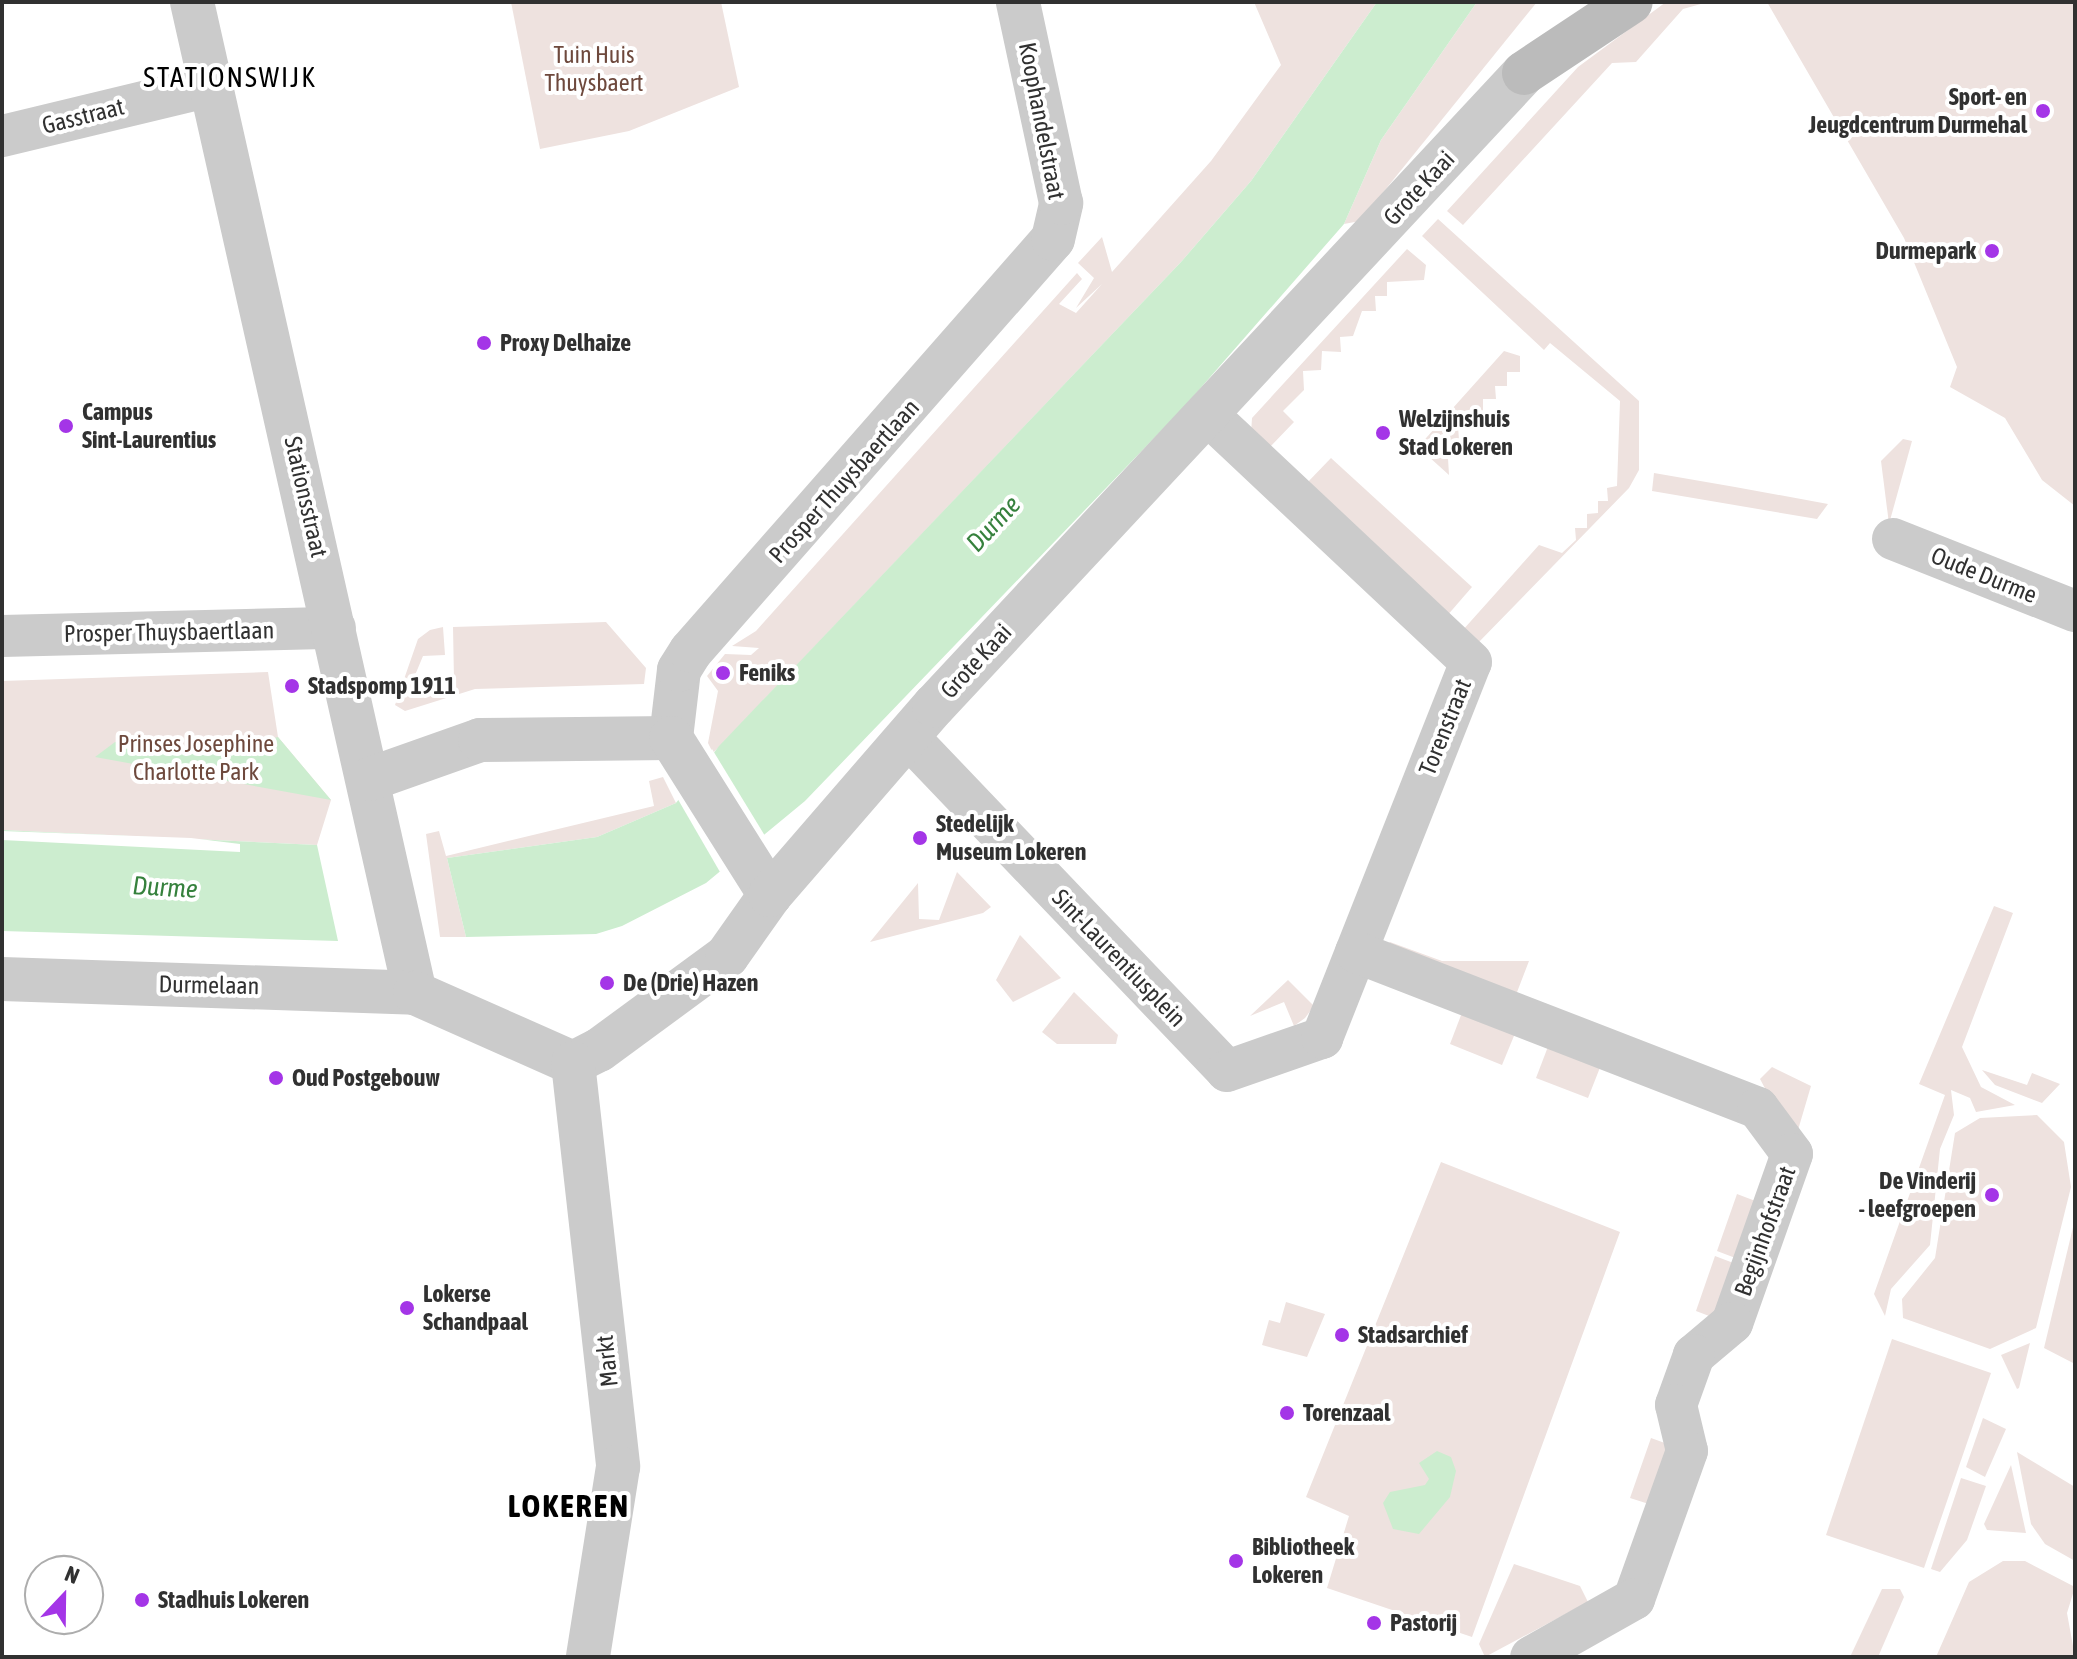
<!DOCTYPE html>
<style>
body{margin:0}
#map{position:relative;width:2077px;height:1659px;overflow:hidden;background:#fff;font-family:"Asap Condensed",sans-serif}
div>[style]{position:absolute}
.green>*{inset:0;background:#eee2df}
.water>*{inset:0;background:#ccedcf}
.pier>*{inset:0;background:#fff}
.minor>*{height:42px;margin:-21px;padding:0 21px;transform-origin:21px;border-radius:21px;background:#cbcbcb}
.tertiary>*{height:44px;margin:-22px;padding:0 22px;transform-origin:22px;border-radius:22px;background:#cbcbcb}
.secondary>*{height:44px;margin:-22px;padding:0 22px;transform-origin:22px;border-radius:22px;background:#bbb}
.dots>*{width:22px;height:22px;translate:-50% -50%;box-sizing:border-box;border:4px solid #fff;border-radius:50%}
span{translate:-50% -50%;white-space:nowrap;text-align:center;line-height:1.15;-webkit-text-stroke:8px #fff;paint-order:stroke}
.park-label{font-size:24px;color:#6e493d}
.poi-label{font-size:24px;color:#313131;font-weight:700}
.right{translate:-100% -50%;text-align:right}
.left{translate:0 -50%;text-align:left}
.street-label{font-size:24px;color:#313131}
.water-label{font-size:26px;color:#36813d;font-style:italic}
.quarter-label{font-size:28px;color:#000;letter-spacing:2px}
.district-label{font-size:32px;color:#000;font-weight:700;letter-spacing:2px}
.frame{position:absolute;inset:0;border:4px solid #313131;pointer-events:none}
.north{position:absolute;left:24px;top:1555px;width:80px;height:80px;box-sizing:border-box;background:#fff;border:2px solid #adadad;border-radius:50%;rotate:22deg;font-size:22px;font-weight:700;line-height:32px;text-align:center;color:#313131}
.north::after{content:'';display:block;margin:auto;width:28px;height:36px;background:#a435e7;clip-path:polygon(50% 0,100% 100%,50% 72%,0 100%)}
</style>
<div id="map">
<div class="green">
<div style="clip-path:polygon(511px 2px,721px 2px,739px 87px,629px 131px,540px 149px)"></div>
<div style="clip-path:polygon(1254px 2px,1377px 2px,1251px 181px,1181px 262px,713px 753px,708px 743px,718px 691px,707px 676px,725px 654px,751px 655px,759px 648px,732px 646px,756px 631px,1077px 273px,1082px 279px,1059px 304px,1076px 313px,1102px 284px,1076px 308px,1094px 278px,1078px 263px,1102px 237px,1112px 272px,1211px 161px,1281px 65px)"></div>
<div style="clip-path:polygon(1477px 2px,1537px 2px,1360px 221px,1344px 224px,1381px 140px)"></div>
<div style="clip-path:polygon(1666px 2px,1708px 2px,1683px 9px,1636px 62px,1612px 63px,1463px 225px,1447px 211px,1578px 67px)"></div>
<div style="clip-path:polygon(1767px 2px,2075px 2px,2075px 506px,2042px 480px,2005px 418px,1950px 387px,1957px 367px,1904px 238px)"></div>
<div style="clip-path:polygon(1438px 219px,1639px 401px,1639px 470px,1629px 488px,1477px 644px,1462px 631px,1539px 545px,1562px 553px,1576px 540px,1575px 528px,1587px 528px,1587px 514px,1598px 513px,1598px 501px,1608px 501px,1607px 488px,1617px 486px,1620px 401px,1550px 343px,1544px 350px,1422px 236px)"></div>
<div style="clip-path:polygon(1407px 249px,1426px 265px,1424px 280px,1387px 282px,1387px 296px,1375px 296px,1376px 311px,1362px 311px,1353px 336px,1340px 337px,1341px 352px,1322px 351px,1321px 370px,1303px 371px,1304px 390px,1283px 411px,1294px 422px,1268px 449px,1251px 433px,1252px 418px)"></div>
<div style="clip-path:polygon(1504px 351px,1520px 356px,1520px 372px,1507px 372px,1507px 386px,1495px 386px,1496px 399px,1483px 399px,1483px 412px,1470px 412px,1470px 426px,1458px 426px,1459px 440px,1447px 441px,1449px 475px,1418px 447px)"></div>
<div style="clip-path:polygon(1903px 439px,1912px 441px,1889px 524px,1881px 461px)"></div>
<div style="clip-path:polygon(1331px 458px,1472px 587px,1446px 617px,1305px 485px)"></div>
<div style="clip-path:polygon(1654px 473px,1735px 487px,1828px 504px,1817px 519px,1652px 491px)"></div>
<div style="clip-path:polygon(606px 622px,646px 668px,644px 684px,475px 689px,405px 711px,395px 705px,418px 639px,430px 630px,443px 627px,445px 655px,423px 656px,413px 680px,418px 691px,437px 695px,454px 681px,453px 627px)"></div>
<div style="clip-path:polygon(268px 672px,278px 737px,331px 800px,317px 845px,2px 830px,2px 681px)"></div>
<div style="clip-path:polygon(663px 777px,676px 803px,597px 837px,447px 858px,466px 937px,440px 937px,426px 834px,439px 831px,446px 856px,654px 806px,649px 781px)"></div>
<div style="clip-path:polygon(957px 872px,991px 907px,983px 913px,870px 942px,918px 883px,919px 919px,939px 920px)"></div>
<div style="clip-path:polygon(1994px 906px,2013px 913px,1962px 1047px,1981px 1087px,2015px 1105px,1976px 1112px,1970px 1098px,1951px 1090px,1954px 1115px,1940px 1149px,1930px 1245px,1891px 1289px,1885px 1316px,1874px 1294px,1945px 1095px,1919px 1084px)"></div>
<div style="clip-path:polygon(1020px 935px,1061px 978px,1013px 1002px,996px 980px)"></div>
<div style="clip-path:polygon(1390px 942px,1442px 961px,1529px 961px,1514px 1000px,1385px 948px)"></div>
<div style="clip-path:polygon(1288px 980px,1314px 1006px,1305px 1018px,1294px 1026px,1284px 1002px,1250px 1016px)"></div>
<div style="clip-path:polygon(1074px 992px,1118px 1035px,1116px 1044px,1057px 1044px,1042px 1032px)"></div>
<div style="clip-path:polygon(1463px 1010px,1516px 1031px,1502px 1065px,1450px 1044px)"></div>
<div style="clip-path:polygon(1549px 1044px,1601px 1065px,1588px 1098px,1536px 1078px)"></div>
<div style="clip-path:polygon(1772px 1067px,1811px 1086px,1798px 1130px,1785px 1126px,1760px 1079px)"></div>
<div style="clip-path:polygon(1982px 1070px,2027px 1085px,2032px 1073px,2060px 1084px,2042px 1103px,1995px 1085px)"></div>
<div style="clip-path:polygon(2037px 1115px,2064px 1142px,2071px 1187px,2036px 1328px,1990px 1349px,1903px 1318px,1902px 1299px,1935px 1258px,1955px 1133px,1980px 1118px)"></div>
<div style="clip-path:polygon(1441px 1162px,1620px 1232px,1472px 1637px,1327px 1588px,1349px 1516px,1306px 1497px)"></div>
<div style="clip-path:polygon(1737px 1194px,1758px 1202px,1738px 1259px,1717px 1251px)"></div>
<div style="clip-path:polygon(2075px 1219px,2075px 1364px,2044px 1348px)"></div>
<div style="clip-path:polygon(1715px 1256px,1736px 1264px,1717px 1319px,1696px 1311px)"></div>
<div style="clip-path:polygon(1286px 1302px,1325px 1314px,1307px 1357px,1262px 1345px,1269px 1320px,1280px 1323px)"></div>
<div style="clip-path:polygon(1892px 1339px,1991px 1373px,1924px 1568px,1826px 1535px)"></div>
<div style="clip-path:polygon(2030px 1343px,2019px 1388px,2017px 1389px,2001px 1355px)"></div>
<div style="clip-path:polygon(1983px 1418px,2006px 1429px,1985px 1477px,1966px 1467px)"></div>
<div style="clip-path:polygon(1651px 1438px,1673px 1446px,1652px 1505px,1630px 1498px)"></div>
<div style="clip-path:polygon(2017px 1452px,2075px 1487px,2075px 1561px,2045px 1544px,2031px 1524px)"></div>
<div style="clip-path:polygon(2011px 1465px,2026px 1533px,1987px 1530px,1984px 1524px)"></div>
<div style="clip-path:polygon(1961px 1478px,1986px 1486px,1967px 1540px,1940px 1572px,1931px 1569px)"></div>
<div style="clip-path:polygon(2003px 1561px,2025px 1561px,2075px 1587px,2067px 1613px,2075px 1657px,1936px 1657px,1969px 1582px)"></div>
<div style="clip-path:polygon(1514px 1564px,1580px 1586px,1588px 1602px,1485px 1657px,1479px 1644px)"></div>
<div style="clip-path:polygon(1882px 1589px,1900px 1589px,1904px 1597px,1878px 1657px,1850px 1657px)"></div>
</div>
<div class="water">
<div style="clip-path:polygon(1377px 2px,1477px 2px,1381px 140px,1344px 224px,1184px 407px,805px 801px,706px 883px,622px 926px,596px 934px,466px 937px,447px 858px,597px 837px,676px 803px,719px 746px,1181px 262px,1251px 181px)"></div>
<div style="clip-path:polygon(278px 737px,331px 800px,95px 757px,115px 742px,233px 749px)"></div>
<div style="clip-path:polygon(2px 830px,317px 845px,338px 941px,2px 931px)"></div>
<div style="clip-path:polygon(1437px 1451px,1451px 1457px,1456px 1471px,1450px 1497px,1419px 1534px,1393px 1529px,1383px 1503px,1390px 1492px,1425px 1485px,1429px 1479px,1419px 1463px)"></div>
</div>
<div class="pier">
<div style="clip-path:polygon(712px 749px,765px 836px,720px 872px,676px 796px)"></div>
<div style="clip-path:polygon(2px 831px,191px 838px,240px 844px,240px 852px,2px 840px)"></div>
</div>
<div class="minor">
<div style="left:2px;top:136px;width:214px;rotate:-13.5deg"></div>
<div style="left:1893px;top:539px;width:196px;rotate:21.6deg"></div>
<div style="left:2px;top:636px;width:333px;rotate:-1.4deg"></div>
<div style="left:909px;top:738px;width:460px;rotate:46.3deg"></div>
<div style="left:1227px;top:1071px;width:101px;rotate:-19.2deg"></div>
<div style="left:1322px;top:1038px;width:404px;rotate:-68.4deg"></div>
<div style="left:1471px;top:662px;width:359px;rotate:-136.8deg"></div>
<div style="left:1356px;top:952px;width:431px;rotate:21.2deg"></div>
<div style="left:1758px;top:1108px;width:57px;rotate:53.5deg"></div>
<div style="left:1792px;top:1154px;width:179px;rotate:109.5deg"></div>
<div style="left:1732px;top:1323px;width:50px;rotate:139.9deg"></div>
<div style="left:1694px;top:1355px;width:53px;rotate:109.8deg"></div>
<div style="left:1676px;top:1405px;width:47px;rotate:76.6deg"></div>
<div style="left:1687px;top:1451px;width:157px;rotate:109.7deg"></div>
<div style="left:1634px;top:1599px;width:118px;rotate:150.6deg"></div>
</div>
<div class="tertiary">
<div style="left:192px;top:2px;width:1016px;rotate:77.32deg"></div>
<div style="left:671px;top:738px;width:68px;rotate:-83.3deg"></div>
<div style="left:679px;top:670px;width:22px;rotate:-58deg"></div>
<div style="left:691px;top:651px;width:548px;rotate:-48.7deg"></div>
<div style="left:1053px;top:239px;width:37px;rotate:-77deg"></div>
<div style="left:1061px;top:203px;width:206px;rotate:-102.1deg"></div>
<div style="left:370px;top:779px;width:117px;rotate:-19.5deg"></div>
<div style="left:480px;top:740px;width:191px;rotate:-0.6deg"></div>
<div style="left:671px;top:738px;width:186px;rotate:57.8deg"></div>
<div style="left:2px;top:979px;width:413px;rotate:1.9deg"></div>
<div style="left:415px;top:993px;width:173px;rotate:23.9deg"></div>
<div style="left:573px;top:1063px;width:29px;rotate:-27deg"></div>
<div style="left:599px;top:1050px;width:159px;rotate:-36.3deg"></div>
<div style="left:727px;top:956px;width:75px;rotate:-54.8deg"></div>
<div style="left:770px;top:895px;width:250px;rotate:-49.1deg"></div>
<div style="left:934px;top:706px;width:865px;rotate:-47.01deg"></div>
<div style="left:573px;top:1063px;width:406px;rotate:83.6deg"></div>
<div style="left:618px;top:1467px;width:192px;rotate:99deg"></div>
</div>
<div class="secondary">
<div style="left:1524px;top:73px;width:128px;rotate:-33.6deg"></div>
</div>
<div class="dots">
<div style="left:2043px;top:111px;background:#a435e7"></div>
<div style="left:1992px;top:251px;background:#a435e7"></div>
<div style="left:484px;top:343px;background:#a435e7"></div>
<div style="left:66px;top:426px;background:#a435e7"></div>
<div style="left:1383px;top:433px;background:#a435e7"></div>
<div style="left:723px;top:673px;background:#a435e7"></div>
<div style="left:292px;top:686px;background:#a435e7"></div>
<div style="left:920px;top:838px;background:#a435e7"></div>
<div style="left:607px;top:983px;background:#a435e7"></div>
<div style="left:276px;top:1078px;background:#a435e7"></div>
<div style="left:1992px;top:1195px;background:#a435e7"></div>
<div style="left:407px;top:1308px;background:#a435e7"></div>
<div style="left:1342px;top:1335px;background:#a435e7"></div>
<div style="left:1287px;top:1413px;background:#a435e7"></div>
<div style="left:1236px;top:1561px;background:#a435e7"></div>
<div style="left:142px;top:1600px;background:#a435e7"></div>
<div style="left:1374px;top:1623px;background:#a435e7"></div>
</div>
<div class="park-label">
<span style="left:594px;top:69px">Tuin Huis<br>Thuysbaert</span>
<span style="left:196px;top:758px">Prinses Josephine<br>Charlotte Park</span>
</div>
<div class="poi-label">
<span class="right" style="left:2027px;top:111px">Sport- en<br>Jeugdcentrum Durmehal</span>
<span class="right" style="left:1976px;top:251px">Durmepark</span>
<span class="left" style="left:500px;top:343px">Proxy Delhaize</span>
<span class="left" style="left:82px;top:426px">Campus<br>Sint-Laurentius</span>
<span class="left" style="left:1399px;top:433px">Welzijnshuis<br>Stad Lokeren</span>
<span class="left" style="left:739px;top:673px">Feniks</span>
<span class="left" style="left:308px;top:686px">Stadspomp 1911</span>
<span class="left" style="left:936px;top:838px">Stedelijk<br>Museum Lokeren</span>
<span class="left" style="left:623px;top:983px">De (Drie) Hazen</span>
<span class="left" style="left:292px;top:1078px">Oud Postgebouw</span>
<span class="right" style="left:1976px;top:1195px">De Vinderij<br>- leefgroepen</span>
<span class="left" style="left:423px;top:1308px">Lokerse<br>Schandpaal</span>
<span class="left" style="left:1358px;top:1335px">Stadsarchief</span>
<span class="left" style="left:1303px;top:1413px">Torenzaal</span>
<span class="left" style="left:1252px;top:1561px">Bibliotheek<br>Lokeren</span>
<span class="left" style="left:158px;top:1600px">Stadhuis Lokeren</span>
<span class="left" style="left:1390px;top:1623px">Pastorij</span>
</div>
<div class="street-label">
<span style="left:83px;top:116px;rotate:-14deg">Gasstraat</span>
<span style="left:1042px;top:121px;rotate:79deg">Koophandelstraat</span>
<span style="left:1419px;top:188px;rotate:-47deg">Grote Kaai</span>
<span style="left:844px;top:481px;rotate:-48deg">Prosper Thuysbaertlaan</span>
<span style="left:306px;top:497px;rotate:77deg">Stationsstraat</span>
<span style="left:1984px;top:575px;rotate:22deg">Oude Durme</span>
<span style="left:169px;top:632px;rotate:-1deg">Prosper Thuysbaertlaan</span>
<span style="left:976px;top:661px;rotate:-47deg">Grote Kaai</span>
<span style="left:1445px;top:727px;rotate:-68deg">Torenstraat</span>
<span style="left:1119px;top:958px;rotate:46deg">Sint-Laurentiusplein</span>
<span style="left:209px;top:985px;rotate:1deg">Durmelaan</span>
<span style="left:1765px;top:1231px;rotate:-70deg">Begijnhofstraat</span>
<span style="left:607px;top:1361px;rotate:-96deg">Markt</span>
</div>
<div class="water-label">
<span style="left:994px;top:524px;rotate:-47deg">Durme</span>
<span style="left:165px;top:888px;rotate:3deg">Durme</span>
</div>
<div class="quarter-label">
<span style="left:230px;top:77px">STATIONSWIJK</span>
</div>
<div class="district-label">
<span style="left:569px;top:1506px">LOKEREN</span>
</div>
<div class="frame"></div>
<div class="north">N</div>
</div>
